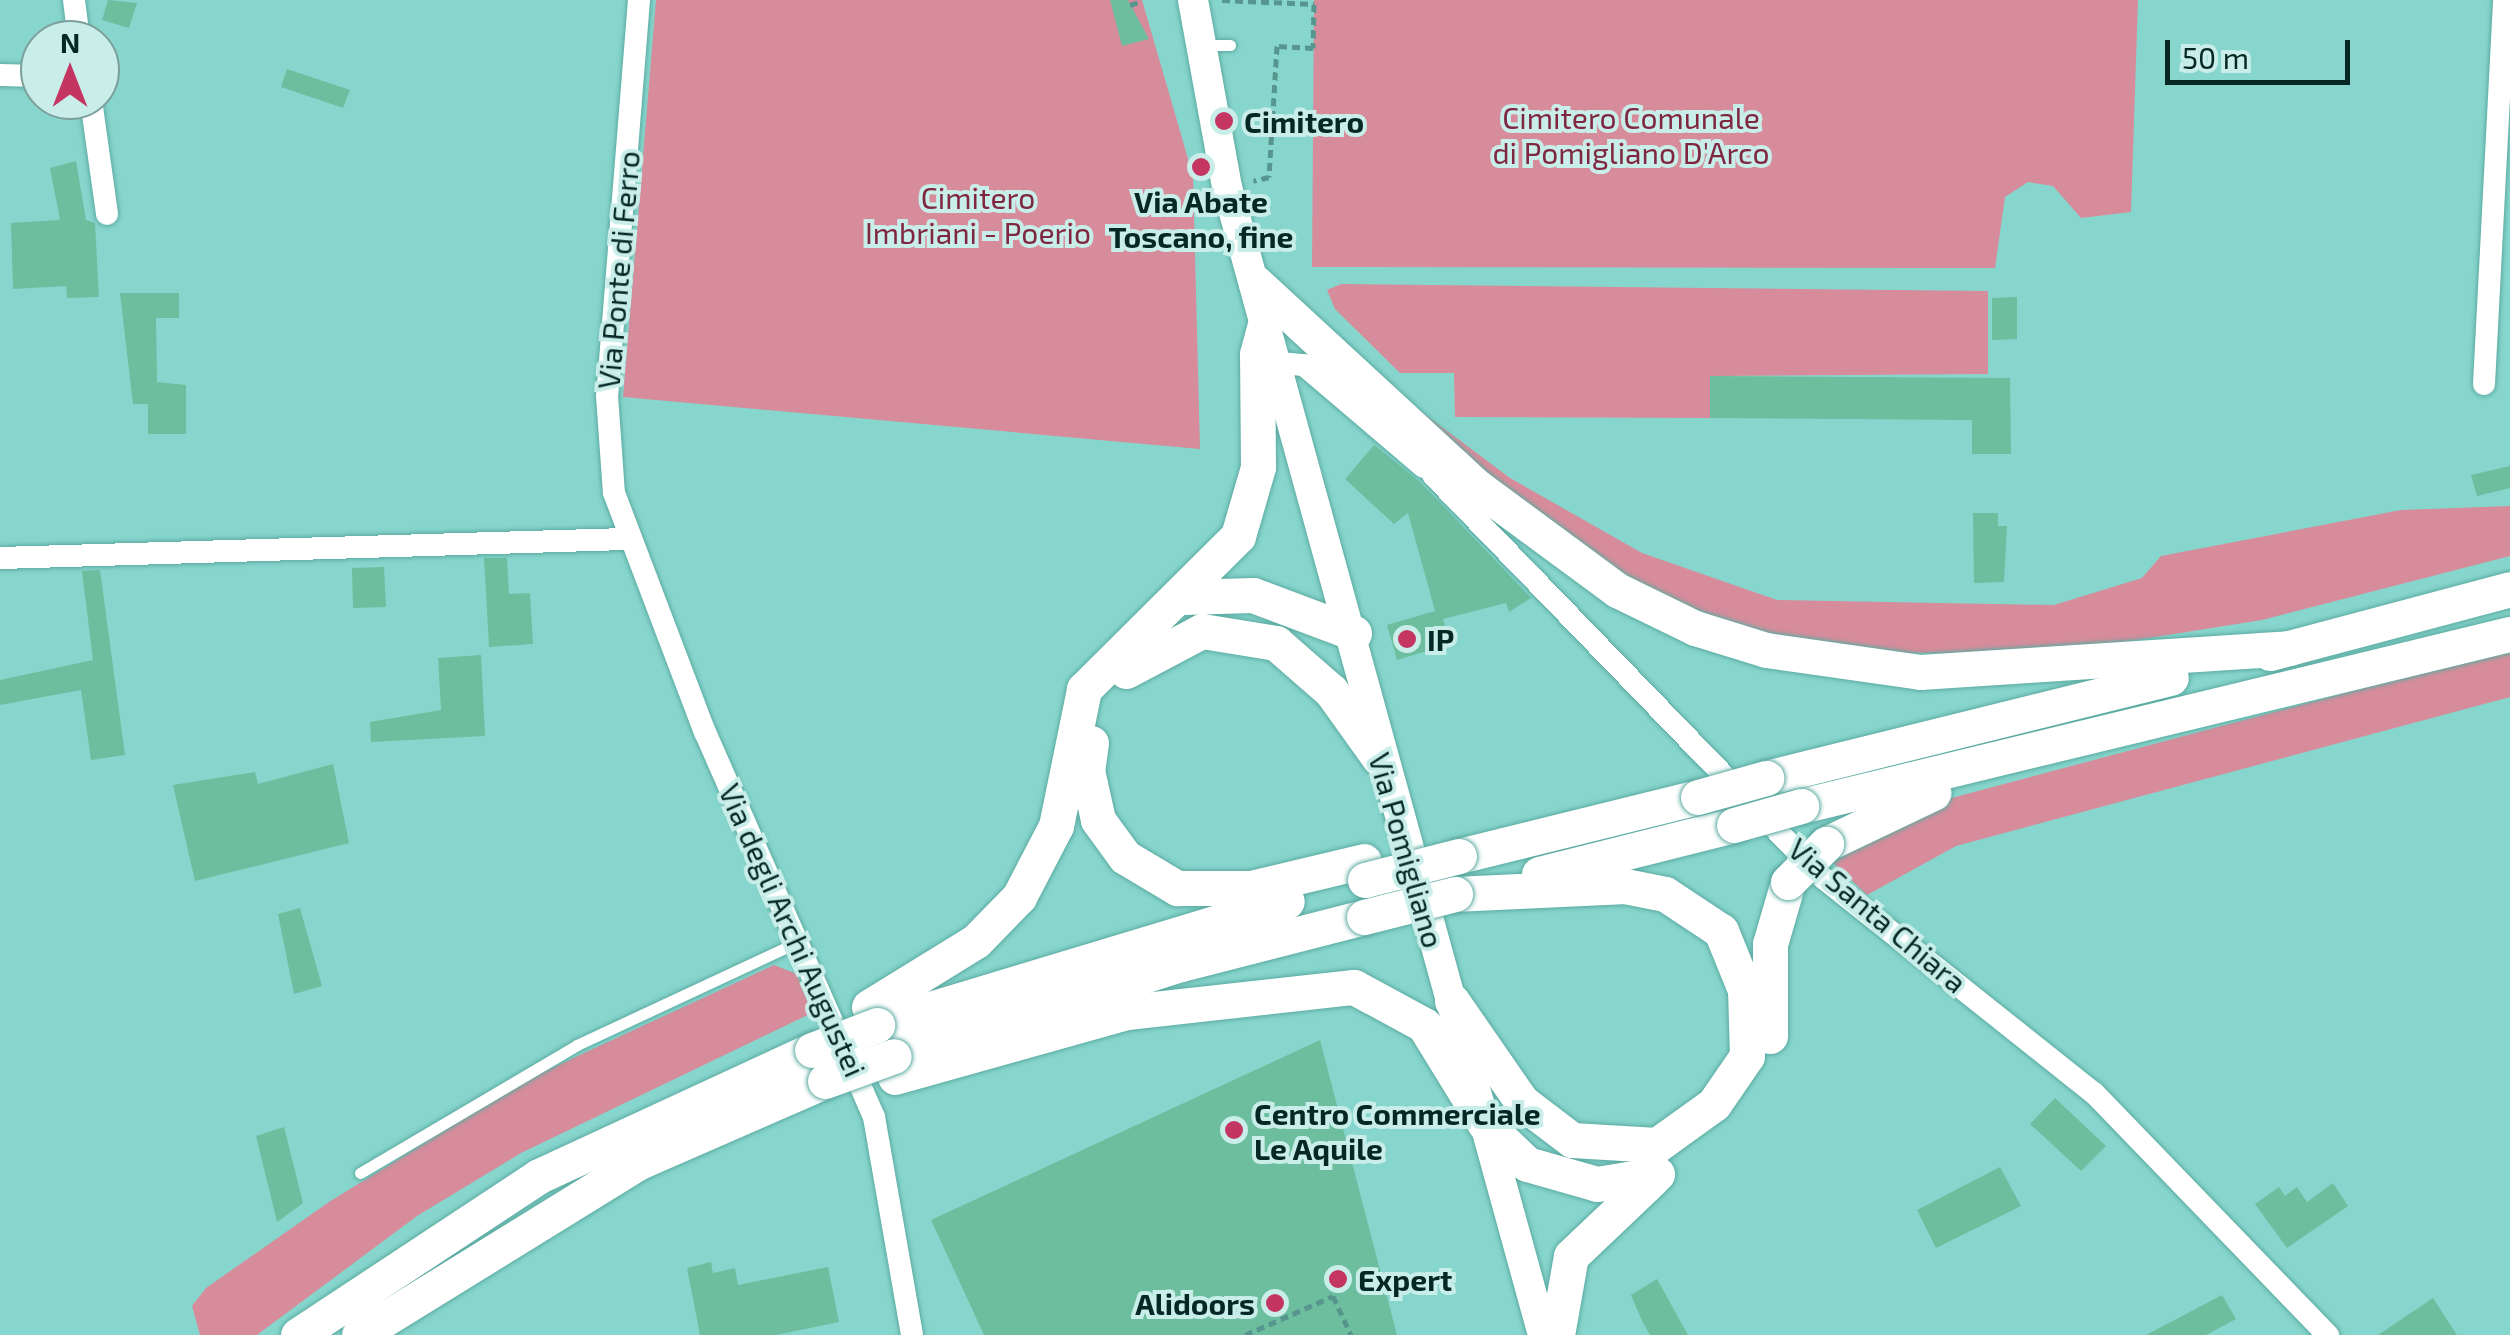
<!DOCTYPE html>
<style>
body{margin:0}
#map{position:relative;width:2510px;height:1335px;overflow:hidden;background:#87d6cd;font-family:"Exo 2",sans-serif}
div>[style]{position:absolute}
.green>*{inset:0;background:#d78c9b}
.building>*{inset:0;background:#6cbe9e}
.path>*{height:5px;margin-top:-2.5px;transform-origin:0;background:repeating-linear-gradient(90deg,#57968f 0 8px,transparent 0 13px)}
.roads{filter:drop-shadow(0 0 2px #5caba2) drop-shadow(0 0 2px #5caba2)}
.service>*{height:11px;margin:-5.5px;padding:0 5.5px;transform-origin:5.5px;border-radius:5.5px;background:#fff}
.minor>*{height:22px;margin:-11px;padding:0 11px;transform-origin:11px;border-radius:11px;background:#fff}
.secondary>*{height:30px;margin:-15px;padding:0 15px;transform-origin:15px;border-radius:15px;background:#fff}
.trunk>*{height:35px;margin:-17.5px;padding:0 17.5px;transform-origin:17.5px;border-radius:17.5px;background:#fff}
.bridges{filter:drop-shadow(0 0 2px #5caba2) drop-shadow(0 0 2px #5caba2)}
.trunk-bridge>*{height:35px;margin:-17.5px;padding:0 17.5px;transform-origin:17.5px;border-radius:17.5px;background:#fff}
.dots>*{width:28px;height:28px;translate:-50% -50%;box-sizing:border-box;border:5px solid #c9eee9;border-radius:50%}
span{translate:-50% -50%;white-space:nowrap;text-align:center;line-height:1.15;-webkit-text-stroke:8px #c9eee9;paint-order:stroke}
.park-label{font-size:30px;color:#7f2640}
.poi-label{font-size:30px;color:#052825;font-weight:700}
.left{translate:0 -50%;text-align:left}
.right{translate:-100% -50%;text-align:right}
.street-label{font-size:30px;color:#052825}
.north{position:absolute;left:20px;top:20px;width:100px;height:100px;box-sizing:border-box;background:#c9eee9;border:2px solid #7b9f9b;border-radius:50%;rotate:0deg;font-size:28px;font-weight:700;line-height:40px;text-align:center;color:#052825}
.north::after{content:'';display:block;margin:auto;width:35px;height:45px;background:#c43562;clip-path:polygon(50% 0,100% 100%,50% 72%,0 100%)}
.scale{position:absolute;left:2165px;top:40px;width:185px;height:45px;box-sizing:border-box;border:5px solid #052825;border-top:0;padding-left:12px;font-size:30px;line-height:35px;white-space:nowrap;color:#052825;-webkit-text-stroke:8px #c9eee9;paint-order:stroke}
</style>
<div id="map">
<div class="green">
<div style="clip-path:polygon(656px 0,1142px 0,1193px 176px,1200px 449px,623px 397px)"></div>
<div style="clip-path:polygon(1314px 0,2138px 0,2131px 212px,2081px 218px,2053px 186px,2028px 182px,2005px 197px,1995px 268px,1312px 267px)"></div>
<div style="clip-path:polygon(1341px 284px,1988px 291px,1988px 374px,1711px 376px,1710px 418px,1455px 417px,1454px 373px,1400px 373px,1335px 309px,1327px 290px)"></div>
<div style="clip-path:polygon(1339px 350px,1510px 478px,1642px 553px,1777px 600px,2054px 605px,2142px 578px,2161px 556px,2401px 510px,2510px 506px,2510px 556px,2262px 620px,2055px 653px,1896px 653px,1751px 632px,1629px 582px,1576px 546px)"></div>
<div style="clip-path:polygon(2510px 649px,2510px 697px,1956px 846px,1867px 895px,1829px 859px,1929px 804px)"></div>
<div style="clip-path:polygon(774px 965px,797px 974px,812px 1013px,521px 1153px,417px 1216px,257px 1335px,200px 1335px,192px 1306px,206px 1288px,329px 1202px,528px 1079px)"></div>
</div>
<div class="building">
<div style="clip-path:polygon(108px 0,137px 3px,129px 28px,102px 20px)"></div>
<div style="clip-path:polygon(1110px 0,1128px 0,1149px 39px,1122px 46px)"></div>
<div style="clip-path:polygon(287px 69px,350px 90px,343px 108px,281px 87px)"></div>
<div style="clip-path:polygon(76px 161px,86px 220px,95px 223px,99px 297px,67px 298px,66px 286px,13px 289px,11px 223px,60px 220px,50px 168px)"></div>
<div style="clip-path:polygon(120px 293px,179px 293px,179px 318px,156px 318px,157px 382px,186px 385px,186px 434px,148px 434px,148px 404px,133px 404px)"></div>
<div style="clip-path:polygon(2017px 297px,2017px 339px,1992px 340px,1992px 298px)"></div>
<div style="clip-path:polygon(1710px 376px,2010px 378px,2011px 454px,1972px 454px,1972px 420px,1710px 418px)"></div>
<div style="clip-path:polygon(1374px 445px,1420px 482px,1531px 598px,1509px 612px,1506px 603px,1443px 619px,1450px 644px,1397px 660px,1387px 625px,1435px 611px,1408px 513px,1394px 524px,1345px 479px)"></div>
<div style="clip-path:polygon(2510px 466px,2510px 488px,2477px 496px,2471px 475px)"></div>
<div style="clip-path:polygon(1973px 513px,1998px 513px,1998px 526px,2007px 526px,2004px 582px,1974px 583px)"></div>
<div style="clip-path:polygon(484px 558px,507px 558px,509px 594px,530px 593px,533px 644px,489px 647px)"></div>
<div style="clip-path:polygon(384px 567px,386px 607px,353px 608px,352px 568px)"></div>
<div style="clip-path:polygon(100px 570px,125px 755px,91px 760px,81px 690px,0 705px,0 680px,93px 660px,82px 571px)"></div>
<div style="clip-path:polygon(481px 655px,485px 736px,371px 742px,370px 722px,441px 710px,438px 658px)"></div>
<div style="clip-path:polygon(333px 764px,349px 843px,195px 881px,173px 785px,255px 772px,258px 784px)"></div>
<div style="clip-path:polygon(300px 908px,322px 986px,294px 994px,278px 914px)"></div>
<div style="clip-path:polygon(1320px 1040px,1397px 1335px,984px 1335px,931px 1220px)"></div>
<div style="clip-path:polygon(2055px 1098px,2106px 1146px,2081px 1171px,2030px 1124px)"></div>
<div style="clip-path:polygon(284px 1127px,303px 1203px,277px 1222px,256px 1136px)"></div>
<div style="clip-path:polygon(2000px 1167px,2021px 1206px,1936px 1248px,1917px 1210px)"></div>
<div style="clip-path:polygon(2333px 1183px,2348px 1206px,2287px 1248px,2255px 1204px,2279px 1187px,2285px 1196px,2297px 1187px,2307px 1202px)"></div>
<div style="clip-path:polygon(711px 1262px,713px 1273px,735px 1268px,738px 1285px,828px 1267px,839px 1322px,776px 1335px,700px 1335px,687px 1268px)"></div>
<div style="clip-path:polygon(1657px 1279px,1688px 1335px,1650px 1335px,1642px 1321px,1631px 1295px)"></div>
<div style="clip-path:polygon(2222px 1295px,2236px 1319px,2206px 1335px,2146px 1335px)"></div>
<div style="clip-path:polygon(2433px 1298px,2457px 1335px,2378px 1335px)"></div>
</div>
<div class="path">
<div style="left:1222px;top:0;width:92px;rotate:2.5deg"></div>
<div style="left:1314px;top:4px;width:44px;rotate:91.3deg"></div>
<div style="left:1313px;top:48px;width:36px;rotate:-177deg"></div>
<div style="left:1277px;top:46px;width:131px;rotate:93.5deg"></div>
<div style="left:1269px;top:177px;width:16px;rotate:166deg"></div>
<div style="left:1130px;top:5px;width:9px;rotate:-18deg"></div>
<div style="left:1245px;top:1335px;width:96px;rotate:-23.9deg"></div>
<div style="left:1333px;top:1296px;width:43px;rotate:65.2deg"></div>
</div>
<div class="roads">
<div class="service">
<div style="left:1201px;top:45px;width:29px"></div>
<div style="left:360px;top:1173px;width:252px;rotate:-30.5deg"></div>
<div style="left:577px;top:1045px;width:244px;rotate:-25deg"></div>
</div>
<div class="minor">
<div style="left:74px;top:0;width:40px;rotate:82.9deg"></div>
<div style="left:639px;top:0;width:397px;rotate:94.6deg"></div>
<div style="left:607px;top:396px;width:97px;rotate:85.9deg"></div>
<div style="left:614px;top:493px;width:256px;rotate:69.2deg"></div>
<div style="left:705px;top:732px;width:420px;rotate:66.3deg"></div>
<div style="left:874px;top:1117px;width:221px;rotate:80.1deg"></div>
<div style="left:0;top:75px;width:40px;rotate:1.4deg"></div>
<div style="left:91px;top:100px;width:115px;rotate:82deg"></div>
<div style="left:1280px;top:363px;width:24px;rotate:5deg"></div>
<div style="left:1304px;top:365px;width:157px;rotate:40.4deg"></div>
<div style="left:2484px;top:384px;width:385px;rotate:-87deg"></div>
<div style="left:1416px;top:441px;width:39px;rotate:63deg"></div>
<div style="left:1434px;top:476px;width:558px;rotate:45.94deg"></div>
<div style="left:1822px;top:877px;width:347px;rotate:38.5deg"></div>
<div style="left:2094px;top:1093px;width:337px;rotate:46deg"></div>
<div style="left:0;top:558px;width:627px;rotate:-1.74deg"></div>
</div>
<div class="secondary">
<div style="left:1193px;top:0;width:190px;rotate:79.7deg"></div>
<div style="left:1227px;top:187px;width:1191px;rotate:74.61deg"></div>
</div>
<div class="trunk">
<div style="left:1256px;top:283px;width:299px;rotate:42.7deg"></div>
<div style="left:1476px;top:486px;width:175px;rotate:36.4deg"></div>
<div style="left:1617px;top:590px;width:87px;rotate:26deg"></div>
<div style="left:1695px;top:628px;width:74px;rotate:17.2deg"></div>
<div style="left:1766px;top:650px;width:156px;rotate:8.1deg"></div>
<div style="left:1920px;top:672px;width:370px;rotate:-3.7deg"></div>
<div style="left:1184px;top:597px;width:69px;rotate:-1.7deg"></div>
<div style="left:1253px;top:595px;width:108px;rotate:20.6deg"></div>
<div style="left:2270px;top:653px;width:248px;rotate:-14.9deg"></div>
<div style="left:1126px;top:671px;width:86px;rotate:-27.8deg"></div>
<div style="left:1202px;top:631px;width:75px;rotate:9.2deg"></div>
<div style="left:1276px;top:643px;width:73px;rotate:41.1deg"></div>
<div style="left:1331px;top:691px;width:82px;rotate:54.4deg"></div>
<div style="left:1091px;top:743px;width:27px;rotate:98deg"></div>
<div style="left:1087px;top:770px;width:51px;rotate:77.6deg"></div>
<div style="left:1098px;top:820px;width:46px;rotate:53.9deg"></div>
<div style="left:1125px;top:857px;width:61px;rotate:30.8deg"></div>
<div style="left:1177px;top:888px;width:74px"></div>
<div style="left:1251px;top:888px;width:116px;rotate:-13.4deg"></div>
<div style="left:1766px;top:778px;width:417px;rotate:-13.9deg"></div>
<div style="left:1801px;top:806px;width:730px;rotate:-13.64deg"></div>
<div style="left:1826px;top:844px;width:119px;rotate:-25.5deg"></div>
<div style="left:1459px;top:856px;width:246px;rotate:-13.9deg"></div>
<div style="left:1539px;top:874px;width:201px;rotate:-14.1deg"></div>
<div style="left:1452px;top:1001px;width:123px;rotate:55.3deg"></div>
<div style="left:1522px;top:1102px;width:63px;rotate:37.2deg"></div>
<div style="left:1572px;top:1140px;width:85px;rotate:3.4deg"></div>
<div style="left:1657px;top:1145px;width:70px;rotate:-35.7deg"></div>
<div style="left:1714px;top:1104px;width:58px;rotate:-55.5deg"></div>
<div style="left:1747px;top:1056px;width:66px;rotate:-91.7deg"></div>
<div style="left:1745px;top:990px;width:64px;rotate:-112.1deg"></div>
<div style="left:1721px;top:931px;width:67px;rotate:-146.5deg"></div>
<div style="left:1665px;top:894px;width:41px;rotate:-168.7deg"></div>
<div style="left:1625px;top:886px;width:170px;rotate:177.3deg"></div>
<div style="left:869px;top:1007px;width:126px;rotate:-31.7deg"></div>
<div style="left:976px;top:941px;width:62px;rotate:-45.7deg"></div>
<div style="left:1019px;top:897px;width:80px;rotate:-62.5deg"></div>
<div style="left:1056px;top:826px;width:140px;rotate:-78.4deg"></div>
<div style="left:1084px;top:689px;width:217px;rotate:-44.8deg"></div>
<div style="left:1238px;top:536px;width:72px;rotate:-73.8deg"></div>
<div style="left:1258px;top:467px;width:113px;rotate:-90.5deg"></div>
<div style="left:1257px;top:354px;width:35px;rotate:-75deg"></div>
<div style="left:877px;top:1025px;width:428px;rotate:-16.8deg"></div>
<div style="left:1770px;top:1036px;width:92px;rotate:-90deg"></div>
<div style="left:1770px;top:944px;width:65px;rotate:-73.8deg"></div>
<div style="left:900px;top:1054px;width:295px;rotate:-17.8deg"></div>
<div style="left:1181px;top:964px;width:189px;rotate:-14.4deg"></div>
<div style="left:895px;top:1077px;width:241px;rotate:-15.7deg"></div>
<div style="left:1127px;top:1012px;width:228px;rotate:-6.3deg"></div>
<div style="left:1354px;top:987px;width:80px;rotate:28.5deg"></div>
<div style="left:1424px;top:1025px;width:116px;rotate:58.4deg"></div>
<div style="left:1485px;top:1124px;width:58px;rotate:43.6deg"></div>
<div style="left:1527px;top:1164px;width:73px;rotate:15.9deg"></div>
<div style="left:1597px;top:1184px;width:61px;rotate:-9.5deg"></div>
<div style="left:298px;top:1335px;width:289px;rotate:-33.4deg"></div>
<div style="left:539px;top:1176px;width:301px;rotate:-24.8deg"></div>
<div style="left:359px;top:1335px;width:327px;rotate:-31.7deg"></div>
<div style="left:637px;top:1163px;width:205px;rotate:-23.6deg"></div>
<div style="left:1557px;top:1335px;width:80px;rotate:-80deg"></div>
<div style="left:1571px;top:1256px;width:112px;rotate:-43.5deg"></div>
</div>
</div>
<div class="bridges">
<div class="trunk-bridge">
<div style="left:1698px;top:797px;width:71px;rotate:-15.6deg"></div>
<div style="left:1734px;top:825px;width:70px;rotate:-15.8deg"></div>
<div style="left:1365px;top:880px;width:97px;rotate:-14.3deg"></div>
<div style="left:1788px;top:882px;width:54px;rotate:-45deg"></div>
<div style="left:1364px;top:917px;width:94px;rotate:-14.2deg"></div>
<div style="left:812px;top:1050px;width:70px;rotate:-21deg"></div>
<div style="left:825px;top:1081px;width:73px;rotate:-19.9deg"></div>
</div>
</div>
<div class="dots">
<div style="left:1224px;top:121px;background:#c43562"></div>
<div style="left:1201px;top:167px;background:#c43562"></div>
<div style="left:1407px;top:639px;background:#c43562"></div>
<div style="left:1234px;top:1130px;background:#c43562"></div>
<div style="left:1338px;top:1279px;background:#c43562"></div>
<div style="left:1275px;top:1303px;background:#c43562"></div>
</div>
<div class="park-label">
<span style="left:1631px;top:134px">Cimitero Comunale<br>di Pomigliano D'Arco</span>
<span style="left:978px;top:214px">Cimitero<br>Imbriani - Poerio</span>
</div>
<div class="poi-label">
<span class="left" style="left:1244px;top:121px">Cimitero</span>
<span style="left:1201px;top:218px">Via Abate<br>Toscano, fine</span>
<span class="left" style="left:1427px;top:639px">IP</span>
<span class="left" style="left:1254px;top:1130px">Centro Commerciale<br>Le Aquile</span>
<span class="left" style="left:1358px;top:1279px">Expert</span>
<span class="right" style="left:1255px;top:1303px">Alidoors</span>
</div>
<div class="street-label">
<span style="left:618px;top:270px;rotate:-85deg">Via Ponte di Ferro</span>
<span style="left:1407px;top:850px;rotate:74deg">Via Pomigliano</span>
<span style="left:1878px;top:915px;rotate:40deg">Via Santa Chiara</span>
<span style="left:793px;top:930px;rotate:66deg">Via degli Archi Augustei</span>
</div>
<div class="north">N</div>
<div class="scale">50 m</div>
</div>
